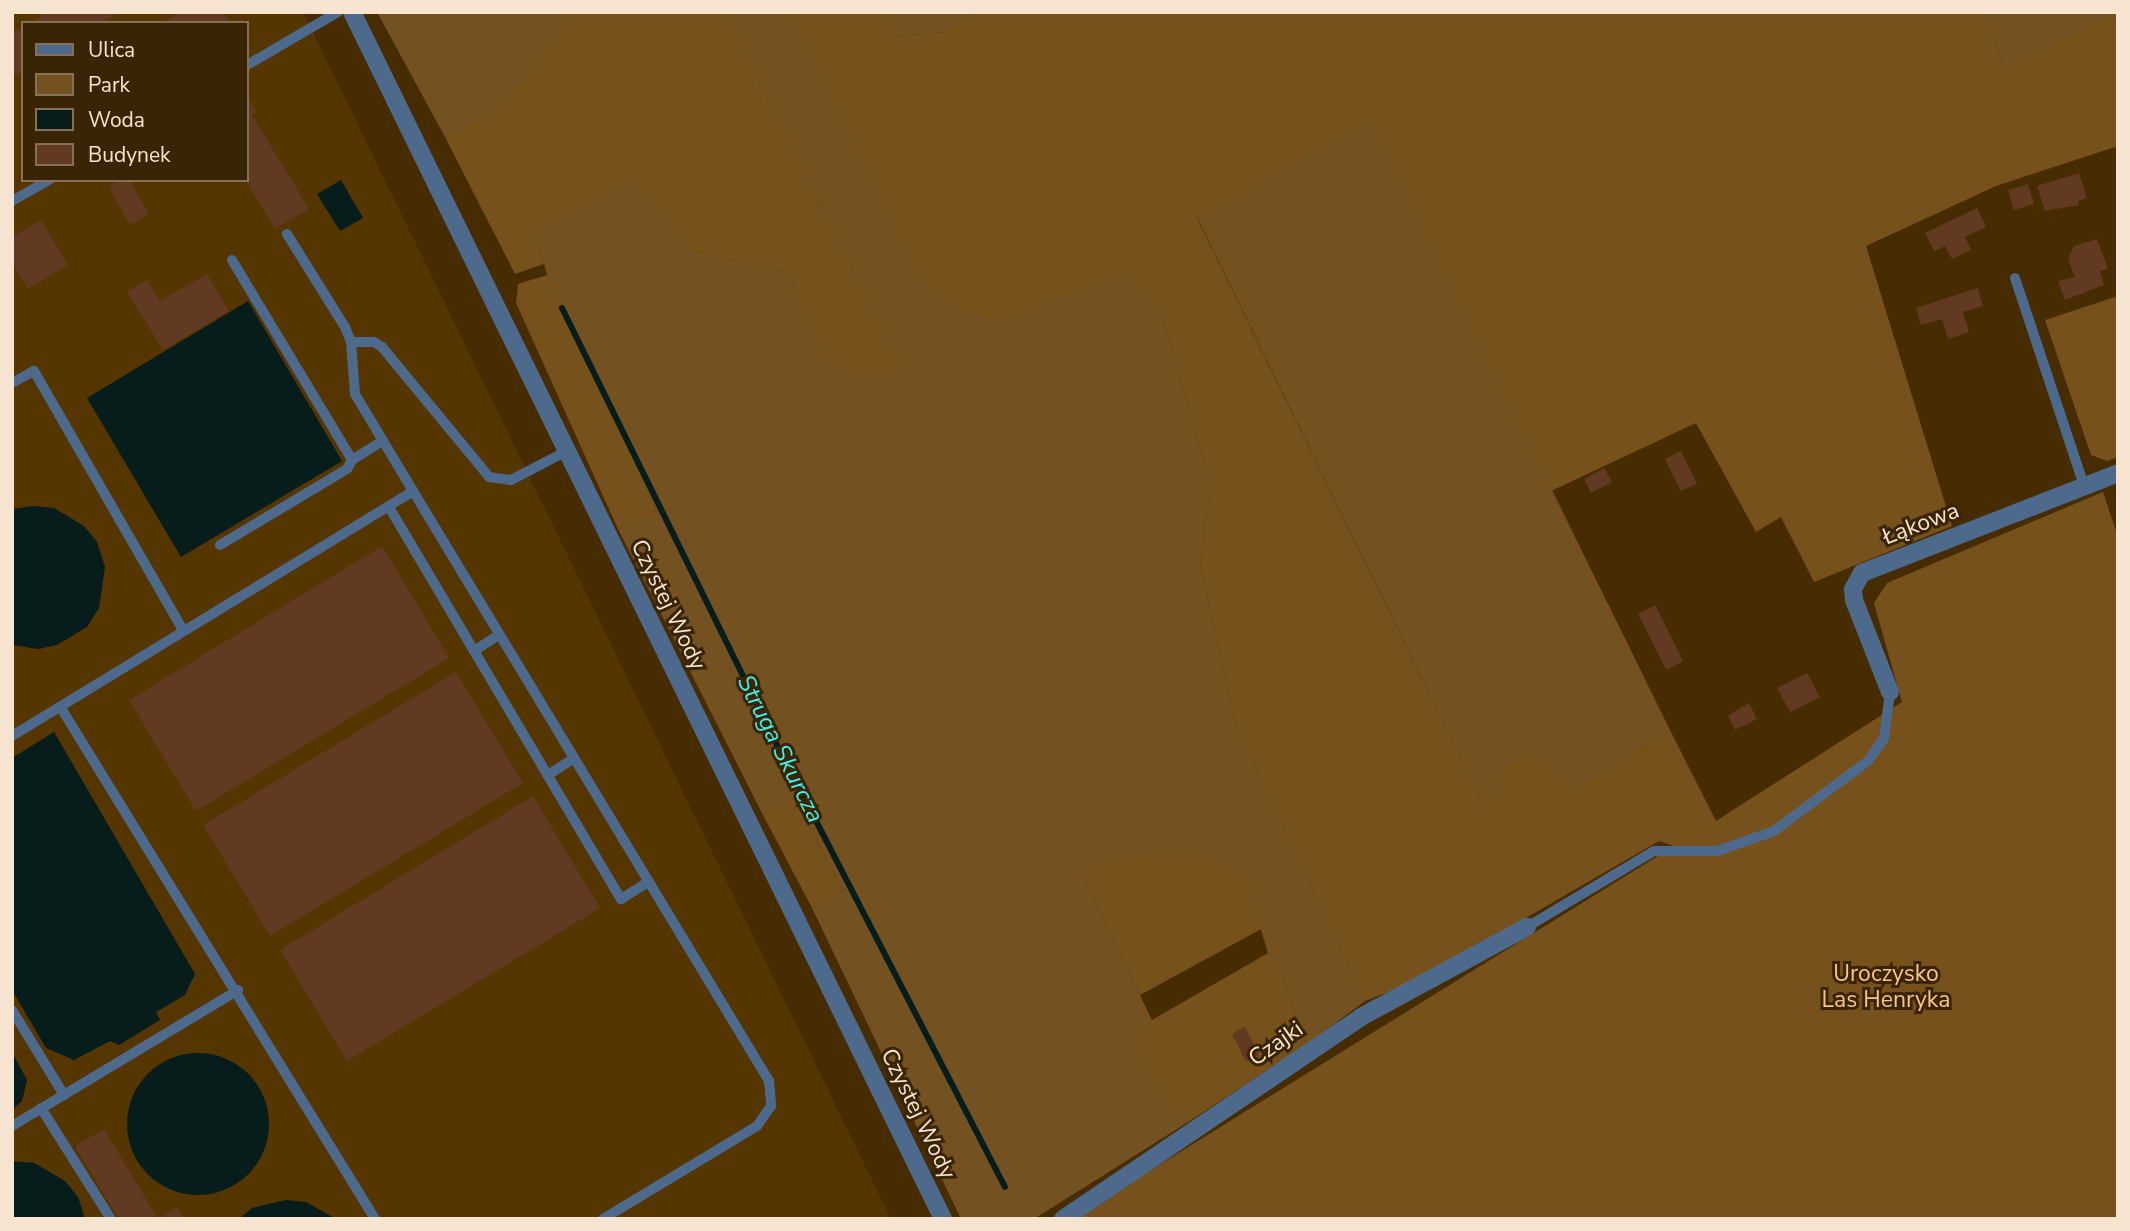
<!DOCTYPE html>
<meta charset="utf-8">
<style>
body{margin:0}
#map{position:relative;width:2130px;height:1231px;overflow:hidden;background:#472c02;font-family:"Nunito Sans",sans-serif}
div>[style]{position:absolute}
.built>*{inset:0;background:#553500}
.green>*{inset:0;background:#735121}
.forest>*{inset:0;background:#77511b}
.water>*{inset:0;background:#061d1c}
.round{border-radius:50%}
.stream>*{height:6px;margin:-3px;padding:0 3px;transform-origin:3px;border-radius:3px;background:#061d1c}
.building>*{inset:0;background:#613a21}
.service>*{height:10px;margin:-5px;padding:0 5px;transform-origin:5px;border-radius:5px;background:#4d6a8c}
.minor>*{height:18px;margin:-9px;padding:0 9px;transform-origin:9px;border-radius:9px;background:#4d6a8c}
span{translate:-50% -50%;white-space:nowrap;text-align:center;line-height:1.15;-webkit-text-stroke:6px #392406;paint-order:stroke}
.street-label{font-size:23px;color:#f6e4d0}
.park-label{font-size:23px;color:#fac583}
.water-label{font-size:24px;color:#3ff1ed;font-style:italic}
.frame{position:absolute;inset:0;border:14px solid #f6e4d0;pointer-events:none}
.legend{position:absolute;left:21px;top:21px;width:228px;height:161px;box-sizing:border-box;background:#392406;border:2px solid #857157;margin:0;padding:9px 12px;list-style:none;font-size:21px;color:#f6e4d0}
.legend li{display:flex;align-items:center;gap:14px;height:35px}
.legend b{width:35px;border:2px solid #857157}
</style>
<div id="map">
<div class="built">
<div style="clip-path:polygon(evenodd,12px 12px,303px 12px,891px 1219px,12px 1219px,12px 12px,23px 23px,247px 23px,247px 180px,23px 180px,23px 23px)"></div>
</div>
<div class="green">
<div style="clip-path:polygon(377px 12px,568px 12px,568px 22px,528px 78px,478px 122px,445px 137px)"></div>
<div style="clip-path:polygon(724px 12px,792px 12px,835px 101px,1068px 290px,1123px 273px,1160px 308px,1211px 487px,1200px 564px,1235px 723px,1365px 1001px,1306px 1045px,1279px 963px,1268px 953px,1244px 874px,1196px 853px,1079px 869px,1152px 1020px,1133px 1040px,1171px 1105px,1193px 1119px,1034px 1219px,961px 1219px,812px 908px,843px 891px,794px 799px,763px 815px,618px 529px,657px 510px,552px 292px,535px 232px,634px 180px,691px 250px,788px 273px,828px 363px,901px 369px)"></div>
<div style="clip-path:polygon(884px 12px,978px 12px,947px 32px,896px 36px)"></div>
<div style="clip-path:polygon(1984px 12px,2118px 12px,2118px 16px,2004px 67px)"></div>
<div style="clip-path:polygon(1369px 118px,1670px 730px,1576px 793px,1486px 810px,1197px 217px)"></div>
</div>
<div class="forest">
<div style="clip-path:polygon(568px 12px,724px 12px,902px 370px,868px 373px,827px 363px,788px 273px,691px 250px,634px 180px,535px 232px,544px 264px,515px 274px,445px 137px,478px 122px,528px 78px,567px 22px)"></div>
<div style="clip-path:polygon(792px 12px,884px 12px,896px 36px,947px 32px,978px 12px,1984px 12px,2004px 67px,2118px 16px,2118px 146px,1996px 186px,1866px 246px,1952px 526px,1814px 582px,1781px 517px,1756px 532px,1696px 423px,1551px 491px,1369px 119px,1197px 218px,1486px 810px,1504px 770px,1535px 750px,1576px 792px,1670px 730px,1716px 821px,1902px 702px,1874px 603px,1887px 583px,2103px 492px,2118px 537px,2118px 1219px,1072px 1219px,1674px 846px,1659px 841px,1417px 981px,1365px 1001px,1235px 723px,1200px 564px,1211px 487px,1160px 308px,1123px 273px,992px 322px,960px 309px,919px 281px)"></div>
<div style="clip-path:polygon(547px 275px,657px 510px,618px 529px,516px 303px,518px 284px)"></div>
<div style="clip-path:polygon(2118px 296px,2118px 457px,2107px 461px,2091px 455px,2045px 320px)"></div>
<div style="clip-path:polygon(794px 799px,843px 891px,812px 908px,763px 815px)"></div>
<div style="clip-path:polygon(1196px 853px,1244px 874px,1263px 928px,1140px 995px,1079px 869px,1149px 855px)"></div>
<div style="clip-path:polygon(1268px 953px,1279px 963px,1306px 1045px,1193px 1119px,1171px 1105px,1132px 1040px,1152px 1020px)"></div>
</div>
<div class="water">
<div style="clip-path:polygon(341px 180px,363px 218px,340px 231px,317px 194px)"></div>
<div style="clip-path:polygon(248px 301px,342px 461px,181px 557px,87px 398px)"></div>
<div style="clip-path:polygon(33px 506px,54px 508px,84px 526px,97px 542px,105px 567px,99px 608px,87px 627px,57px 645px,38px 649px,12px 645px,12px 509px)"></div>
<div style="clip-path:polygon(54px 732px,195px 974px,185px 995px,156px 1012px,160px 1020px,119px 1045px,110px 1041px,74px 1060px,46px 1048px,12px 990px,12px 758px)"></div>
<div style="clip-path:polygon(12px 1052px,27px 1080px,22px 1101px,12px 1110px)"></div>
<div class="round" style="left:127px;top:1053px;width:142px;height:142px"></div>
<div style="clip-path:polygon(12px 1161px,34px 1163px,65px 1181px,78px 1197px,85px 1219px,12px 1219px)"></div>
<div style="clip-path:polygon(286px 1200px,306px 1202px,336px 1219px,239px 1219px,252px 1208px)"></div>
</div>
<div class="stream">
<div style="left:562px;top:308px;width:498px;rotate:63.8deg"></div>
<div style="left:782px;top:755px;width:486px;rotate:62.7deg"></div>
</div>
<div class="building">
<div style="clip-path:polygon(46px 12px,119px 12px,102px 23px,30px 23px)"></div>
<div style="clip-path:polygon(180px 12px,223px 12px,230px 23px,163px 23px)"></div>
<div style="clip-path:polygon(23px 27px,23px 71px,12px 77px,12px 33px)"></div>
<div style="clip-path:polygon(247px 95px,257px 112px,252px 115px,309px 209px,275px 229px,247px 182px)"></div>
<div style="clip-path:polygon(2079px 173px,2087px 198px,2078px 201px,2079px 205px,2045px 211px,2037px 186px)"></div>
<div style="clip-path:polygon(122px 180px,129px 180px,149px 214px,130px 225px,109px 188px)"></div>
<div style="clip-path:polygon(2028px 184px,2034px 204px,2014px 210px,2008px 190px)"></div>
<div style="clip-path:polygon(1977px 208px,1986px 227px,1965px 237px,1971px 250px,1952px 259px,1945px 246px,1934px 251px,1925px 233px)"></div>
<div style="clip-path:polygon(41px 220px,68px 265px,28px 289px,12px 263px,12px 237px)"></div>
<div style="clip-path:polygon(2097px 239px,2108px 269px,2100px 271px,2104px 285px,2065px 300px,2058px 281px,2075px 277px,2068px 259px,2074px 246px)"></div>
<div style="clip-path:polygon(207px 274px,229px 311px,163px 350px,127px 292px,147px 280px,160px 301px)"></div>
<div style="clip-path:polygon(1978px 288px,1983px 306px,1963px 312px,1969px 332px,1948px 339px,1942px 319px,1921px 325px,1916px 308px)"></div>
<div style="clip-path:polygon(1681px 451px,1697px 484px,1681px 491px,1665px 459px)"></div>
<div style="clip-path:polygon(1604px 468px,1612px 482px,1591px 493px,1584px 479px)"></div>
<div style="clip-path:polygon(382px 546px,449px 658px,196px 811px,129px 700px)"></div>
<div style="clip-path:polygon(1655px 605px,1683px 661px,1666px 670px,1638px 614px)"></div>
<div style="clip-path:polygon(456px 672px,523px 783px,270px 936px,203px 825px)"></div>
<div style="clip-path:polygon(1807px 673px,1820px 697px,1790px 712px,1777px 688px)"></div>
<div style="clip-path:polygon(1749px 703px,1757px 719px,1735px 730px,1728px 716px)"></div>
<div style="clip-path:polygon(533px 796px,600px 908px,347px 1061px,280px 950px)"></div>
<div style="clip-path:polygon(1245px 1027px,1259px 1055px,1246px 1062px,1232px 1034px)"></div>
<div style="clip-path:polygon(104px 1129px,158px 1219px,177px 1207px,184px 1219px,119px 1219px,75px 1146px)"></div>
</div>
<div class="service">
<div style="left:247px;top:65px;width:105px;rotate:-30.2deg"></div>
<div style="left:12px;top:201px;width:43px;rotate:-29.6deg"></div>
<div style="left:287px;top:234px;width:110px;rotate:58.1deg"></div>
<div style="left:345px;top:327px;width:16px;rotate:68deg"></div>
<div style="left:351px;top:342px;width:52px;rotate:85.6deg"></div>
<div style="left:355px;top:394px;width:113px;rotate:59.1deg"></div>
<div style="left:232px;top:260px;width:233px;rotate:59deg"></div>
<div style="left:2015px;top:278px;width:219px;rotate:71.6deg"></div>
<div style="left:351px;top:342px;width:23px"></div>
<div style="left:374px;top:342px;width:9px;rotate:32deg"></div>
<div style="left:382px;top:347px;width:168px;rotate:50.5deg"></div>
<div style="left:489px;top:477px;width:22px;rotate:8deg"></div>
<div style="left:511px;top:480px;width:61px;rotate:-27.4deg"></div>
<div style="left:12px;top:383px;width:25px;rotate:-29deg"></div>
<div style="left:34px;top:371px;width:299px;rotate:60.1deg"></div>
<div style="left:389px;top:507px;width:456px;rotate:59.4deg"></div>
<div style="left:621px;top:899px;width:32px;rotate:-32deg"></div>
<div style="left:220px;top:545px;width:148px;rotate:-30.9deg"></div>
<div style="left:347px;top:469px;width:10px;rotate:-61deg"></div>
<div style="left:352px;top:460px;width:36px;rotate:-32deg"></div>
<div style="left:474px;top:651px;width:30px;rotate:-33deg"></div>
<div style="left:61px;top:708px;width:600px;rotate:58.43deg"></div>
<div style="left:12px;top:736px;width:470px;rotate:-31.4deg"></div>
<div style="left:413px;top:491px;width:689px;rotate:58.89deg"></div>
<div style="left:769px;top:1081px;width:25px;rotate:85deg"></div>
<div style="left:771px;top:1106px;width:24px;rotate:125deg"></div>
<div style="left:757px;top:1126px;width:180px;rotate:148.9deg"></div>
<div style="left:548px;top:775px;width:31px;rotate:-33deg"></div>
<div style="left:1527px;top:927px;width:148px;rotate:-30.9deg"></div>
<div style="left:1654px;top:851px;width:63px"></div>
<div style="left:1717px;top:851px;width:60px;rotate:-19.3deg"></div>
<div style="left:1774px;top:831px;width:117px;rotate:-36.7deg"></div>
<div style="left:1868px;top:761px;width:28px;rotate:-55deg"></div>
<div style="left:1884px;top:738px;width:46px;rotate:-82.6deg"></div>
<div style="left:12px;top:1010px;width:100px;rotate:58.5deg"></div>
<div style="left:41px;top:1108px;width:131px;rotate:57.8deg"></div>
<div style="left:12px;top:1126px;width:264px;rotate:-31deg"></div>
</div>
<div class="minor">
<div style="left:352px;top:12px;width:1344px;rotate:63.91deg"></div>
<div style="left:1890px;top:692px;width:99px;rotate:-111.4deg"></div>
<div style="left:1854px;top:600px;width:11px;rotate:-95deg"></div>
<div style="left:1853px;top:589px;width:18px;rotate:-61deg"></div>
<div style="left:1862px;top:573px;width:275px;rotate:-21.3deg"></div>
<div style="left:1063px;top:1219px;width:360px;rotate:-34.1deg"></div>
<div style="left:1361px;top:1017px;width:189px;rotate:-28.5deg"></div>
</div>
<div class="street-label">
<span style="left:1921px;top:524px;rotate:-21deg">Łąkowa</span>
<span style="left:668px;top:605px;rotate:64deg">Czystej Wody</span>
<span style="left:1276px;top:1044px;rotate:-35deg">Czajki</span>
<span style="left:918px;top:1114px;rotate:64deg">Czystej Wody</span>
</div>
<div class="park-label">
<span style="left:1886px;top:987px">Uroczysko<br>Las Henryka</span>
</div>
<div class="water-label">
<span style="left:780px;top:749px;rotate:63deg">Struga Skurcza</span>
</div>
<div class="frame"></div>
<ul class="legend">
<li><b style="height:9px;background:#4d6a8c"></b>Ulica</li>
<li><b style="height:19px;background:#735121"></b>Park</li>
<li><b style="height:19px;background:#061d1c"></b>Woda</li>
<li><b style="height:19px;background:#613a21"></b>Budynek</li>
</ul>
</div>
